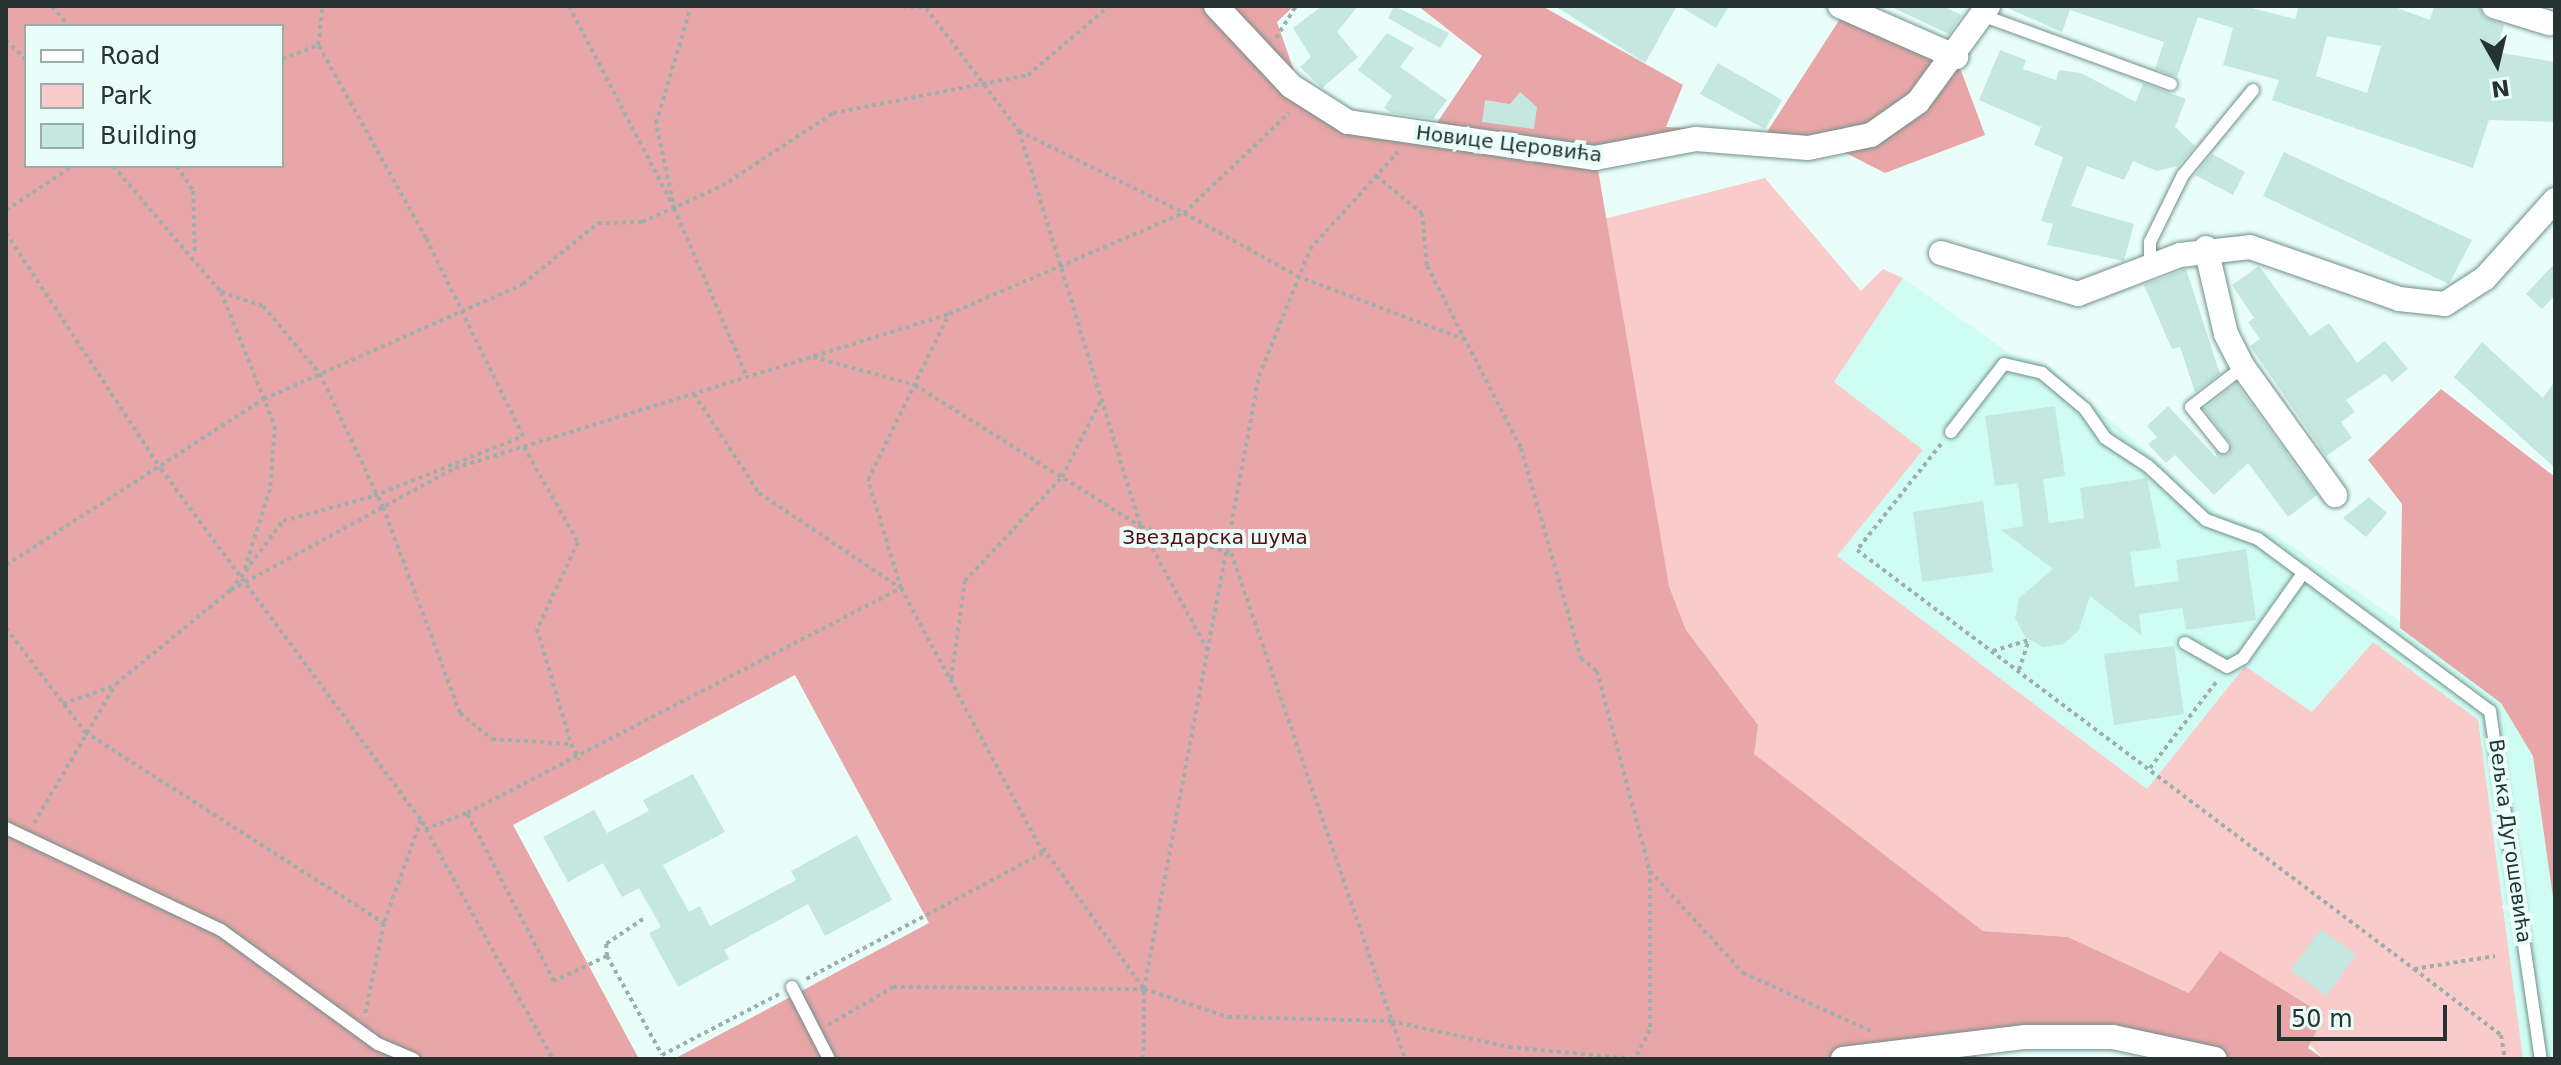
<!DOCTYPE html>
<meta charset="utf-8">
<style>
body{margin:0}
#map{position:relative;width:2561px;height:1065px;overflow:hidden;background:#e9fef9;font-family:"DejaVu Sans",sans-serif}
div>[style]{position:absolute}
.built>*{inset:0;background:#d0fdf3}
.green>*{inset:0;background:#f9cbcb}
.forest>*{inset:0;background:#e8a6a8}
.building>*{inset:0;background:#c4e7df}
.path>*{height:4px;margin-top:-2px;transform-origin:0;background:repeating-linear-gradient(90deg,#9dafab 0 4px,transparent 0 8px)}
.roads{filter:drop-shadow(0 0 2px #709089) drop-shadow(0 0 2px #709089)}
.lane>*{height:12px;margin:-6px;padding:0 6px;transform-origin:6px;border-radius:6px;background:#fff}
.street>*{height:24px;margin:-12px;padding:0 12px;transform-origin:12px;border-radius:12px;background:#fff}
span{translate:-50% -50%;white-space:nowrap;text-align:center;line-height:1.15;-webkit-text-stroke:8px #e9fef9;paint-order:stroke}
.street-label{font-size:20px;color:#263330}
.park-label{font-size:20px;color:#570918}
.frame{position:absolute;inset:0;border:8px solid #263330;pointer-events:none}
.legend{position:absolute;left:24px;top:24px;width:260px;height:144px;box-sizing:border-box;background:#e9fef9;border:2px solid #9bada9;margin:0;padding:10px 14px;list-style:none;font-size:24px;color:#263330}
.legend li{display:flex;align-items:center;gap:16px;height:40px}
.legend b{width:40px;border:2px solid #9bada9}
.north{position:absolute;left:2457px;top:24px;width:80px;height:80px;-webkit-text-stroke:6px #e9fef9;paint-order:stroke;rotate:172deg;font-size:22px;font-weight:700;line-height:32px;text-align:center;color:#263330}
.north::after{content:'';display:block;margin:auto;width:28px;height:36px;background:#263330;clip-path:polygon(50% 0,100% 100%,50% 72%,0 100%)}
.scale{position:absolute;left:2277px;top:1005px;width:170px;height:36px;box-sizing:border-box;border:4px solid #263330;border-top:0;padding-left:10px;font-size:24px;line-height:28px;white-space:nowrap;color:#263330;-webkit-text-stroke:6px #e9fef9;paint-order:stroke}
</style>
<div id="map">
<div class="built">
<div style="clip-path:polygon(1903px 278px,2009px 353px,2047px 365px,2218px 514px,2274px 534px,2531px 712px,2555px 914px,2555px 1059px,2345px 1059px,1864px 669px,1826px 509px,1834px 382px)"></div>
</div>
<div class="green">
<div style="clip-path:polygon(1765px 178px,1861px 291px,1883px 269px,1903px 278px,1834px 382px,1923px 450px,1837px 556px,2147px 789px,2245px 666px,2312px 712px,2373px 642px,2478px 720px,2523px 1059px,2324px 1059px,2220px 952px,2189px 993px,2068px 937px,1983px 931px,1753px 754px,1758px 725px,1686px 630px,1669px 586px,1600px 220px)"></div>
</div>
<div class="forest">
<div style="clip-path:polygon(evenodd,6px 6px,1294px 6px,1277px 22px,1303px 97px,1430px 133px,1482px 56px,1418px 6px,1542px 6px,1683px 85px,1666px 127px,1767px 132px,1845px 11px,1956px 57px,1985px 135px,1885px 173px,1832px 146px,1712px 138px,1596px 158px,1669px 586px,1686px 630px,1758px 725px,1754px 754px,1983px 931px,2068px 937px,2189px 993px,2220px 951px,2324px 1015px,2308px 1048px,2324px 1059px,2172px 1059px,2171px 1046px,1974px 1044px,1977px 1059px,674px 1059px,929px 923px,795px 675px,513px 825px,639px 1059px,6px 1059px,6px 6px,26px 26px,282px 26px,282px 166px,26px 166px,26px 26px)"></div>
<div style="clip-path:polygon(2441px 389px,2555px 477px,2555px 912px,2533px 756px,2501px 703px,2400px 628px,2402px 504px,2368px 460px)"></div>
</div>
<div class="building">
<div style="clip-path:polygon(1322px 6px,1358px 6px,1337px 32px,1358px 57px,1322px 88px,1300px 67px,1311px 57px,1293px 28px)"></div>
<div style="clip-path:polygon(1394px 6px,1449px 33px,1440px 48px,1388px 18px)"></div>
<div style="clip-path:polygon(1555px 6px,1677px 6px,1645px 63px)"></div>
<div style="clip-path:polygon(1679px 6px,1729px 6px,1716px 28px)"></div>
<div style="clip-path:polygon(1889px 6px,1942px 6px,1962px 15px,1949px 34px)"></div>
<div style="clip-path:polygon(evenodd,2003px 6px,2244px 6px,2295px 19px,2299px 6px,2392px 6px,2430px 20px,2434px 6px,2479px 6px,2484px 17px,2504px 25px,2496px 52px,2555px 62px,2555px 122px,2489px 120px,2473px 168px,2272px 100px,2279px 80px,2223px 65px,2233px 28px,2198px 17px,2177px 77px,2155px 69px,2164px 42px,2070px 10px,2062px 32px,2003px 6px,2327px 36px,2381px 46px,2367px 93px,2316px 76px,2327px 36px)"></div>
<div style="clip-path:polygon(1387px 33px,1414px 48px,1400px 67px,1447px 100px,1433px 119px,1392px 113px,1384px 108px,1392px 96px,1358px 70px)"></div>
<div style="clip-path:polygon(2000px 50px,2026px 60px,2023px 69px,2056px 80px,2059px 70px,2081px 73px,2136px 102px,2143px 83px,2186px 99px,2175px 127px,2195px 146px,2178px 166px,2157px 171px,2133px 161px,2124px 180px,2087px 166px,2071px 206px,2134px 224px,2124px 261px,2047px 245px,2053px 224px,2041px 221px,2063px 157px,2034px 145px,2041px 127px,1979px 100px)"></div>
<div style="clip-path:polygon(1718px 63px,1782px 100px,1765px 129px,1700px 94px)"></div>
<div style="clip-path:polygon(1520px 92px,1537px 107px,1534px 129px,1482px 122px,1485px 100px,1510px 104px)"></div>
<div style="clip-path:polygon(2284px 152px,2472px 240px,2449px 284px,2263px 196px)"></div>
<div style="clip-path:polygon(2212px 154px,2245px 172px,2233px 195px,2195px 175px)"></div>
<div style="clip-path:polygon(2555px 263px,2555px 295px,2542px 309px,2526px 294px)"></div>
<div style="clip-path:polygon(2259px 266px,2310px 336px,2329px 323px,2357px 363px,2385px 341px,2408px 369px,2392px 382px,2385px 374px,2346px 400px,2355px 412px,2341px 422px,2352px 438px,2326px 456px,2250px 346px,2260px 339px,2248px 322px,2254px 318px,2232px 285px)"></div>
<div style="clip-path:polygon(2186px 269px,2220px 374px,2195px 392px,2180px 347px,2172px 349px,2144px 285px)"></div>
<div style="clip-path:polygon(2482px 342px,2543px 398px,2555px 381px,2555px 468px,2454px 377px)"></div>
<div style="clip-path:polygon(2236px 383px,2317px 495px,2288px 517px,2248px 463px,2214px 495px,2175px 455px,2166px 463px,2148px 444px,2157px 437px,2147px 426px,2168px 406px,2217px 458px,2215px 451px,2228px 454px,2230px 442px,2204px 409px)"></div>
<div style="clip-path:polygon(2055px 406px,2065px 476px,2043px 479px,2049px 523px,2084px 518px,2080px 488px,2147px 478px,2161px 548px,2130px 552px,2135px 587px,2179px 581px,2176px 560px,2246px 549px,2256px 620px,2186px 630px,2182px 608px,2139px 614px,2142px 636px,2090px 596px,2079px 630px,2064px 644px,2043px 647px,2025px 637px,2015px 618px,2019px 598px,2053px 569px,2001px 530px,2023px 526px,2018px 483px,1995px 486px,1985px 416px)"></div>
<div style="clip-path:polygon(2369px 497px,2387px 513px,2366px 537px,2343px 518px)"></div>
<div style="clip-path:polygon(1983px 501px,1993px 572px,1922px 582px,1913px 512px)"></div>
<div style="clip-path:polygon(2174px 646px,2184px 714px,2114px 725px,2104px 654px)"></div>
<div style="clip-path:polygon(693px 774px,725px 832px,663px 865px,689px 912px,700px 906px,710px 926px,796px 880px,791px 871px,857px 835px,892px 900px,825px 936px,808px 904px,724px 950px,729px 959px,678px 987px,649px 933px,661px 927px,639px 888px,622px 897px,603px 863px,568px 882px,543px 837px,594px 810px,607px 833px,649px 811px,643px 800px)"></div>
<div style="clip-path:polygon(2321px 929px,2356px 955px,2326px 996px,2291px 970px)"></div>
</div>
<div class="path">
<div style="left:52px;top:6px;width:26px;rotate:51deg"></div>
<div style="left:569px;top:6px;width:228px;rotate:62.5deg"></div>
<div style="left:674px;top:208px;width:184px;rotate:66.6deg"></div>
<div style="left:902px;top:6px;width:24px;rotate:5deg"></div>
<div style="left:926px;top:8px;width:154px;rotate:52.9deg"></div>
<div style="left:1019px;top:131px;width:184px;rotate:26.4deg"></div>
<div style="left:1184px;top:213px;width:145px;rotate:-43.6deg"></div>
<div style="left:1276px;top:38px;width:38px;rotate:-58deg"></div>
<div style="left:6px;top:40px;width:28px;rotate:44deg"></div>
<div style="left:282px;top:59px;width:39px;rotate:-21deg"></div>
<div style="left:1019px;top:131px;width:414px;rotate:72.9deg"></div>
<div style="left:1141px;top:527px;width:143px;rotate:61.6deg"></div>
<div style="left:113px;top:166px;width:166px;rotate:49.4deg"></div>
<div style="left:221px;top:292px;width:144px;rotate:68.1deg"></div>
<div style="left:275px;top:426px;width:63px;rotate:94.5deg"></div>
<div style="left:270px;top:489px;width:83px;rotate:107.6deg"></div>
<div style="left:177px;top:166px;width:30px;rotate:57deg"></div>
<div style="left:193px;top:191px;width:63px;rotate:88.2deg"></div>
<div style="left:1376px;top:176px;width:59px;rotate:38.8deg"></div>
<div style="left:1422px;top:213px;width:53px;rotate:84.6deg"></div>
<div style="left:1427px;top:266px;width:205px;rotate:62.7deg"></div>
<div style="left:1521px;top:448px;width:218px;rotate:74.1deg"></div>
<div style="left:1581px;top:658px;width:21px;rotate:39deg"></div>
<div style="left:1597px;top:671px;width:207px;rotate:75.2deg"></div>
<div style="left:1650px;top:871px;width:159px;rotate:90deg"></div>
<div style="left:1650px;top:1030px;width:30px;rotate:118deg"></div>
<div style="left:673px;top:202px;width:81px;rotate:-102.1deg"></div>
<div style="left:656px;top:123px;width:122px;rotate:-73.3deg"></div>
<div style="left:6px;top:210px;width:80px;rotate:-33.3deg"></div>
<div style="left:6px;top:233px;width:282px;rotate:56.7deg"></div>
<div style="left:161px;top:469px;width:437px;rotate:53.5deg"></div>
<div style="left:421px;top:820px;width:109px;rotate:109.8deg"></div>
<div style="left:384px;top:923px;width:93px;rotate:101.8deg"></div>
<div style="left:221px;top:292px;width:44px;rotate:18.4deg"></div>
<div style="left:263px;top:306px;width:89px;rotate:50deg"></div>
<div style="left:320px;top:374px;width:147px;rotate:64.7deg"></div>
<div style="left:383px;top:507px;width:220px;rotate:69.5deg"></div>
<div style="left:460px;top:713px;width:41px;rotate:39.1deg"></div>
<div style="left:492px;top:739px;width:79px;rotate:3.6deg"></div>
<div style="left:571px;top:744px;width:18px;rotate:63deg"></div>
<div style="left:813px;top:357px;width:106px;rotate:15.4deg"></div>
<div style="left:915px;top:385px;width:267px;rotate:32.1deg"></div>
<div style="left:1141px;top:527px;width:94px;rotate:16.1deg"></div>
<div style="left:1231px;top:553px;width:535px;rotate:71.02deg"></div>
<div style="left:694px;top:394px;width:118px;rotate:56.7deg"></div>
<div style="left:759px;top:493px;width:169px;rotate:33.9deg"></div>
<div style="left:1941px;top:444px;width:135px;rotate:128.4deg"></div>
<div style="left:1857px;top:550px;width:697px;rotate:36.95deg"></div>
<div style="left:2414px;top:969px;width:82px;rotate:-9.1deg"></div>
<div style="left:524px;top:447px;width:109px;rotate:60.4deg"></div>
<div style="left:578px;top:542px;width:96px;rotate:115.2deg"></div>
<div style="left:537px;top:629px;width:120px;rotate:73.5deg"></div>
<div style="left:6px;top:565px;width:307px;rotate:-32.8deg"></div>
<div style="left:264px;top:399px;width:283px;rotate:-23.9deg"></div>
<div style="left:523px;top:284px;width:97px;rotate:-39.1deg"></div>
<div style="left:598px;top:223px;width:44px;rotate:-1.3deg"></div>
<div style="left:642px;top:222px;width:88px;rotate:-24.2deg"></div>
<div style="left:722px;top:186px;width:133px;rotate:-33.3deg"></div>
<div style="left:833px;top:113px;width:199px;rotate:-11deg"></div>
<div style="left:1028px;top:75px;width:106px;rotate:-40.4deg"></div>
<div style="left:901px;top:588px;width:113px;rotate:-107deg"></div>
<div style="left:868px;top:480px;width:185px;rotate:-64deg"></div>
<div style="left:231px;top:590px;width:255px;rotate:-28.6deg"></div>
<div style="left:455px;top:468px;width:517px;rotate:-17.31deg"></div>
<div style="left:949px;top:314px;width:256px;rotate:-23.3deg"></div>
<div style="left:1184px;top:213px;width:129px;rotate:29.1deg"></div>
<div style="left:1297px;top:276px;width:184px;rotate:20.7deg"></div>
<div style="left:6px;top:628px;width:131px;rotate:52.8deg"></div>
<div style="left:85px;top:732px;width:355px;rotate:32.6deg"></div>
<div style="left:1993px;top:651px;width:38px;rotate:-17deg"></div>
<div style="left:2019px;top:670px;width:32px;rotate:-72deg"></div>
<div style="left:951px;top:679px;width:99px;rotate:-81.9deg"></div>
<div style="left:965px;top:581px;width:142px;rotate:-47deg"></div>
<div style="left:1062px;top:477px;width:86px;rotate:-63.1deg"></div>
<div style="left:63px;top:704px;width:53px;rotate:-19.8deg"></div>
<div style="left:2150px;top:768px;width:110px;rotate:-52.4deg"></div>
<div style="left:422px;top:822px;width:271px;rotate:61.1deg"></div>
<div style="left:34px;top:823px;width:161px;rotate:-59.5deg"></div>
<div style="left:116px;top:684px;width:149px;rotate:-39.3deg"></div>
<div style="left:231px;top:590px;width:86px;rotate:-53deg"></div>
<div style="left:283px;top:521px;width:94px;rotate:-15.4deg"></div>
<div style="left:374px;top:496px;width:161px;rotate:-21.9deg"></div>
<div style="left:523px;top:436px;width:220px;rotate:-116.1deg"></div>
<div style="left:426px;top:238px;width:221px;rotate:-119.2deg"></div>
<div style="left:318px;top:45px;width:39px;rotate:-83deg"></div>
<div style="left:425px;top:829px;width:45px;rotate:-20.9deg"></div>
<div style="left:1043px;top:848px;width:173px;rotate:54.4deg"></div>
<div style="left:1650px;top:871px;width:138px;rotate:47.6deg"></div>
<div style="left:1743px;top:973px;width:141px;rotate:24.4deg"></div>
<div style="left:643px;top:919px;width:45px;rotate:146deg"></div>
<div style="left:606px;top:944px;width:12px;rotate:85deg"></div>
<div style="left:607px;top:956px;width:113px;rotate:60.9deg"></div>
<div style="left:662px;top:1055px;width:132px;rotate:-27.5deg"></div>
<div style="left:607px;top:956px;width:59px;rotate:154.7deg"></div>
<div style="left:554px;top:981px;width:189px;rotate:-117.4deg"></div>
<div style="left:467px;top:813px;width:489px;rotate:-27.4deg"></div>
<div style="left:901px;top:588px;width:301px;rotate:61.8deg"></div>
<div style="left:1043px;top:853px;width:271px;rotate:152deg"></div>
<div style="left:2414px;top:969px;width:109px;rotate:37.2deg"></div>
<div style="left:2501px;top:1035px;width:24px;rotate:81deg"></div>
<div style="left:828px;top:1025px;width:75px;rotate:-30.3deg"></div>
<div style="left:893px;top:987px;width:251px;rotate:0.5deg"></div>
<div style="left:1144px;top:989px;width:89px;rotate:18.4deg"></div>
<div style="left:1228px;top:1017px;width:163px;rotate:1.4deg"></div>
<div style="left:1391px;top:1021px;width:121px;rotate:12.4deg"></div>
<div style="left:1509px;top:1047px;width:128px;rotate:5.4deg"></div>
<div style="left:1143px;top:1059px;width:70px;rotate:-89.2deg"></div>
<div style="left:1144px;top:989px;width:624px;rotate:-79.37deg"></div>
<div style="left:1259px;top:376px;width:137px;rotate:-68.1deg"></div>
<div style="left:1310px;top:249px;width:131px;rotate:-47.8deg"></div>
</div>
<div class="roads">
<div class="lane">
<div style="left:1984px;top:16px;width:199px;rotate:20deg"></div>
<div style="left:2150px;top:265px;width:23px;rotate:-90deg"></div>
<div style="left:2150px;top:242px;width:75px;rotate:-63.8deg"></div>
<div style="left:2183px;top:175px;width:110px;rotate:-50.5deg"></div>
<div style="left:1951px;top:432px;width:86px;rotate:-52.1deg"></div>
<div style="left:2004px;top:364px;width:39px;rotate:13deg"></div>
<div style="left:2042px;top:373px;width:56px;rotate:39.9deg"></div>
<div style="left:2085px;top:409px;width:35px;rotate:55deg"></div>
<div style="left:2105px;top:438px;width:51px;rotate:33.1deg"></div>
<div style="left:2148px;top:466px;width:79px;rotate:43deg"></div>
<div style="left:2206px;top:520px;width:55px;rotate:20.1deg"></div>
<div style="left:2258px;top:539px;width:289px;rotate:36.6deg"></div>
<div style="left:2490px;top:711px;width:352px;rotate:81.7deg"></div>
<div style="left:2223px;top:447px;width:51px;rotate:-128.7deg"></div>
<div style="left:2191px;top:407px;width:66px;rotate:-37.6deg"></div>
<div style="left:2185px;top:643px;width:48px;rotate:29.7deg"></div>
<div style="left:2227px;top:667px;width:18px;rotate:-29deg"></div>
<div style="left:2243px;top:658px;width:105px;rotate:-54.7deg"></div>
<div style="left:6px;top:828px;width:238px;rotate:25.4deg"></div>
<div style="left:221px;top:930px;width:194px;rotate:36deg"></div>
<div style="left:378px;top:1044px;width:39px;rotate:23deg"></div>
<div style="left:792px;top:987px;width:81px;rotate:62.8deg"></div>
</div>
<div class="street">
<div style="left:1216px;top:6px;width:110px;rotate:46.8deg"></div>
<div style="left:1291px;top:86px;width:67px;rotate:32.3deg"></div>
<div style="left:1348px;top:122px;width:250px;rotate:8.3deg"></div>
<div style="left:1595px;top:158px;width:103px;rotate:-10.7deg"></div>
<div style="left:1696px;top:139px;width:112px;rotate:4.6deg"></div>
<div style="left:1808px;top:148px;width:64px;rotate:-11.7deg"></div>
<div style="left:1871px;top:135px;width:57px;rotate:-35.1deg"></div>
<div style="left:1918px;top:102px;width:119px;rotate:-53.9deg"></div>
<div style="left:1840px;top:6px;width:127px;rotate:23.7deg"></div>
<div style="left:2494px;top:6px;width:58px;rotate:17.2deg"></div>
<div style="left:2206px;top:248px;width:88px;rotate:76.9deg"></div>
<div style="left:2226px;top:334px;width:37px;rotate:63deg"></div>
<div style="left:2243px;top:367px;width:158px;rotate:54.3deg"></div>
<div style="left:1941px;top:253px;width:143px;rotate:16.7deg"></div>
<div style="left:2078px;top:294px;width:109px;rotate:-20.9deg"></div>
<div style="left:2180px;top:255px;width:70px;rotate:-6.5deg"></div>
<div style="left:2250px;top:247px;width:158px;rotate:19.2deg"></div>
<div style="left:2399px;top:299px;width:46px;rotate:6.2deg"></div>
<div style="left:2445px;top:304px;width:48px;rotate:-33deg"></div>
<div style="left:2485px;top:278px;width:105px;rotate:-48.1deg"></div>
<div style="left:1843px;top:1059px;width:184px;rotate:-6.9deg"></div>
<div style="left:2026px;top:1037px;width:87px"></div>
<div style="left:2113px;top:1037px;width:104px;rotate:12.2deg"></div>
</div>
</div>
<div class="street-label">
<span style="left:1509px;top:144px;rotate:7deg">Новице Церовића</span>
<span style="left:2510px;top:841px;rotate:82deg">Вељка Дугошевића</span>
</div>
<div class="park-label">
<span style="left:1215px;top:537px">Звездарска шума</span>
</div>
<div class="frame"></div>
<ul class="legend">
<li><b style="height:10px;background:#fff"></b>Road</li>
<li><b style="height:22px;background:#f9cbcb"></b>Park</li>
<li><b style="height:22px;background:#c4e7df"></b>Building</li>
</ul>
<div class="north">N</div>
<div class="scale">50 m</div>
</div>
